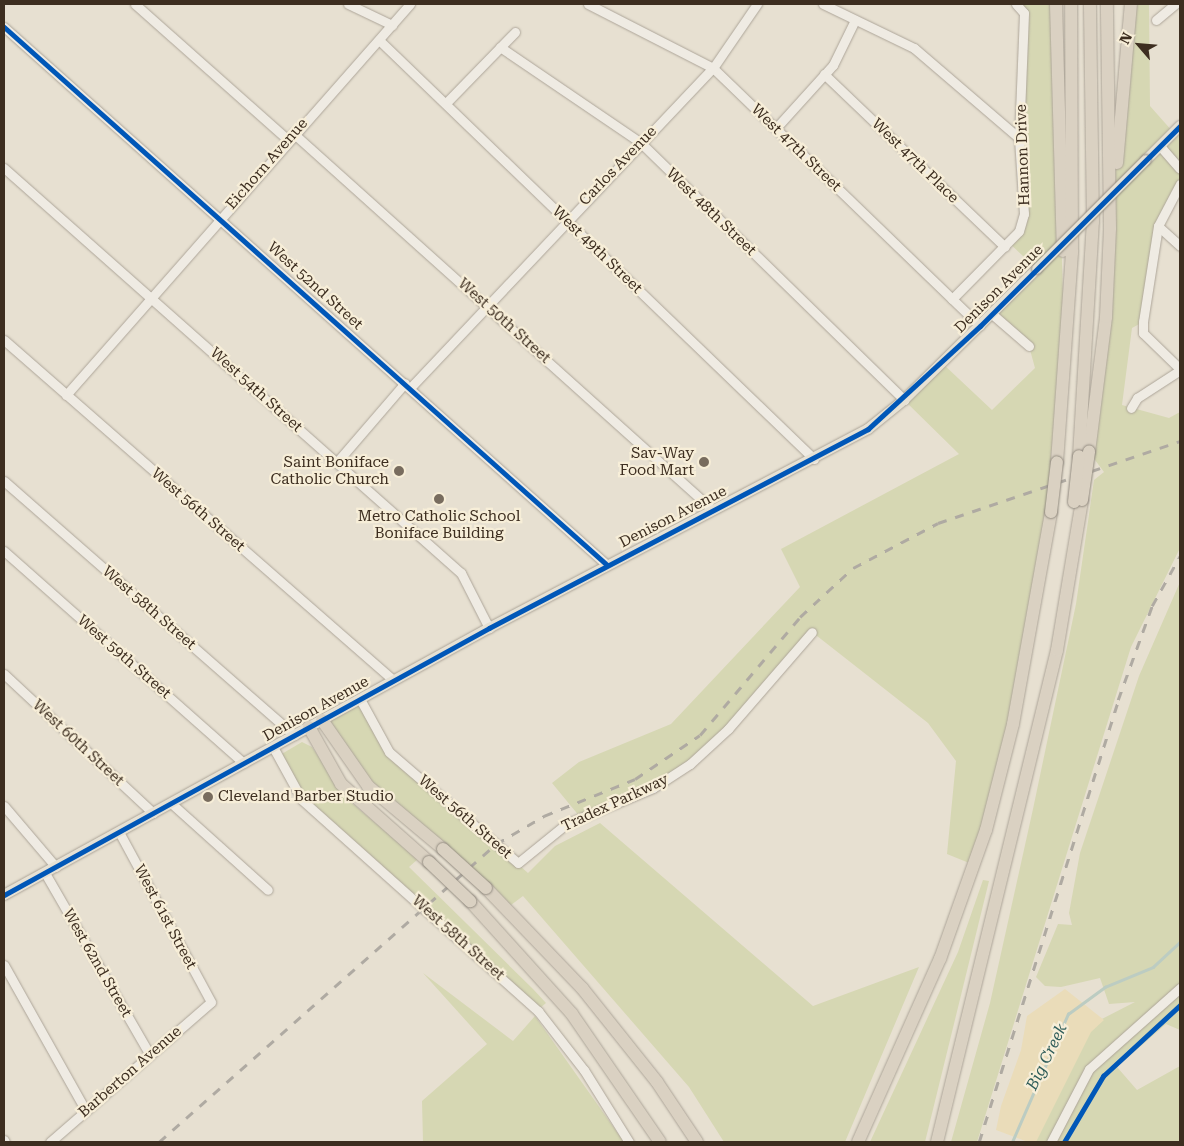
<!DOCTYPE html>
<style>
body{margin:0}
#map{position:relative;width:1184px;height:1146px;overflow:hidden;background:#e7e0d1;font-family:"Roboto Serif",serif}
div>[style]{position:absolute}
.green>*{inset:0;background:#d6d7b3}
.sand>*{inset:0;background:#eadcb9}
.stream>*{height:2.5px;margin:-1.25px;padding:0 1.25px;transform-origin:1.25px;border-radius:1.25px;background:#bcccc2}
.roads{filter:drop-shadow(0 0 1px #ada599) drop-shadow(0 0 1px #ada599)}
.minor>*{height:9px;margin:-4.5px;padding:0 4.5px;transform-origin:4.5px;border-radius:4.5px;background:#efebe3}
.major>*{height:10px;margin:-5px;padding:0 5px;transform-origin:5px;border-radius:5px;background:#e6e1d4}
.highway>*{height:12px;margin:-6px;padding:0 6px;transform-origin:6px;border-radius:6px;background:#dad1c2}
.rail>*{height:2.5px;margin-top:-1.25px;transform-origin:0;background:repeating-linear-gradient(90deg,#afaaa2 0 9px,transparent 0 18px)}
.bridges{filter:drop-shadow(0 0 1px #928b80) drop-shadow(0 0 1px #928b80)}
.major-bridge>*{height:10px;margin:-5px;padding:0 5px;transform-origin:5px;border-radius:5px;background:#e6e1d4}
.highway-bridge>*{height:12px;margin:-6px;padding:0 6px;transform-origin:6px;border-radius:6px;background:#dad1c2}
.cycleway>*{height:5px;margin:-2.5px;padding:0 2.5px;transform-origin:2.5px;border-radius:2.5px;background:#0057b8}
.dots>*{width:14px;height:14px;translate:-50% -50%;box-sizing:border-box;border:2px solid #f7eed8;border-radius:50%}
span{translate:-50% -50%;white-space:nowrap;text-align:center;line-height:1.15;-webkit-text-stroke:4.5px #f7eed8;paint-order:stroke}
.street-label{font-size:15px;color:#3d2e20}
.poi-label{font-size:15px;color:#3d2e20}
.right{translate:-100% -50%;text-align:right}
.left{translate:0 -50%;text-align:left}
.water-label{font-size:16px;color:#2f5d5a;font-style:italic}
.frame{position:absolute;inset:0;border:5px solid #3d2e20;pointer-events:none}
.north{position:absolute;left:1114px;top:20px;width:50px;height:50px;-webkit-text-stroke:4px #f7eed8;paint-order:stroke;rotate:297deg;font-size:14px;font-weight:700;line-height:20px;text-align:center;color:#3d2e20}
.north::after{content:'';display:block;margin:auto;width:18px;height:22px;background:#3d2e20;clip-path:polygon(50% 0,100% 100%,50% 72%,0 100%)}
</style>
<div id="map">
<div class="green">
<div style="clip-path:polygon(1020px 4px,1054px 4px,1064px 328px,1037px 600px,974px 865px,947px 854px,956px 761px,928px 723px,812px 632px,728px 729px,653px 788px,580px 817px,552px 783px,579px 762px,671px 724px,800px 587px,781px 549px,959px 454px,904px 400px,942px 363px,992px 410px,1035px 368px,1029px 346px,992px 314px,1037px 269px,1009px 243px,1022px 222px)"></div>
<div style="clip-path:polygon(1131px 4px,1149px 4px,1150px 106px,1173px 132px,1180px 126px,1180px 194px,1177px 193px,1158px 226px,1143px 322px,1132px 328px,1122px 405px,1169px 418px,1180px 412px,1180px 548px,1131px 647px,977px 1142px,951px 1142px,990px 1003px,1033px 809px,1076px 604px,1094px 480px,1104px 472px,1089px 452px)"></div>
<div style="clip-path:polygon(1180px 582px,1180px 1030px,1166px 1024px,1117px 1067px,1137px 1090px,1180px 1066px,1180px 1142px,1030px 1142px,1059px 1070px,1098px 1021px,1135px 1002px,1109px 1004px,1100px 978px,1061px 987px,1045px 986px,1036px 977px,1058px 924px,1072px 925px,1069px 913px,1080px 853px,1139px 676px)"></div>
<div style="clip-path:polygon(360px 699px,389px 752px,528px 873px,555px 846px,600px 823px,813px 1006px,919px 967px,845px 1142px,724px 1142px,689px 1087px,523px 896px,507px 908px,381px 797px,322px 720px)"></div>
<div style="clip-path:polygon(302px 742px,312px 747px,347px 799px,418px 859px,409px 867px,533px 989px,546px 1003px,540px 1008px,302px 797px,280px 755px)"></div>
<div style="clip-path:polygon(983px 880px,989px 881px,925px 1142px,870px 1142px,958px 952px)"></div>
<div style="clip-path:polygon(423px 973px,513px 1041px,535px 1016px,624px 1142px,423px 1142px,422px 1101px,487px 1044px)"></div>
</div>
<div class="sand">
<div style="clip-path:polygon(1065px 989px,1104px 1020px,1091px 1032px,1036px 1142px,1028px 1142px,996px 1130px,1001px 1106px,1021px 1050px,1027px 1016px)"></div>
</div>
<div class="stream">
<div style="left:1012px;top:1142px;width:140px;rotate:-66.4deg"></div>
<div style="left:1068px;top:1014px;width:46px;rotate:-36.1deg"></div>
<div style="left:1105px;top:987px;width:52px;rotate:-22.6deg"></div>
<div style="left:1153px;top:967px;width:37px;rotate:-43deg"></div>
</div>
<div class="roads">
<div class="minor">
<div style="left:135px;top:4px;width:205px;rotate:41.6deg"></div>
<div style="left:348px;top:4px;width:49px;rotate:25.5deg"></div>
<div style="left:588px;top:4px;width:140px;rotate:27.1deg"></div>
<div style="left:713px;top:68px;width:371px;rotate:44deg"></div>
<div style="left:823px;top:4px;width:101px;rotate:25.8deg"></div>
<div style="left:914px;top:48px;width:138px;rotate:40.6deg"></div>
<div style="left:1156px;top:20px;width:25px;rotate:-40deg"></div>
<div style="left:4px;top:27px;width:808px;rotate:41.74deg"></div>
<div style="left:379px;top:40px;width:604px;rotate:43.93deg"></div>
<div style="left:500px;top:47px;width:171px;rotate:34.2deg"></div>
<div style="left:641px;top:143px;width:368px;rotate:44.3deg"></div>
<div style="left:824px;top:74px;width:250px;rotate:43.7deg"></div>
<div style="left:446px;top:103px;width:99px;rotate:-45.8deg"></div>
<div style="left:776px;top:128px;width:85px;rotate:-47.9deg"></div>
<div style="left:833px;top:65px;width:50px;rotate:-63.9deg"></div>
<div style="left:293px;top:133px;width:564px;rotate:41.91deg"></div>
<div style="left:1160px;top:146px;width:30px;rotate:49deg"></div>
<div style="left:4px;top:168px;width:611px;rotate:41.55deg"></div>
<div style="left:461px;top:573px;width:62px;rotate:63deg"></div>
<div style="left:1180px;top:184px;width:47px;rotate:117.6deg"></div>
<div style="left:1158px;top:226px;width:97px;rotate:98.9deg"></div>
<div style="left:1143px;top:322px;width:11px;rotate:90deg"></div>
<div style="left:1143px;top:333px;width:52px;rotate:44.2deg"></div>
<div style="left:1158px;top:226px;width:30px;rotate:42deg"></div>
<div style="left:952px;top:299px;width:95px;rotate:-45.4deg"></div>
<div style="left:1019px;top:231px;width:18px;rotate:-74deg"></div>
<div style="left:1024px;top:214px;width:76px;rotate:-93.8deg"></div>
<div style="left:1019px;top:138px;width:125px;rotate:-87.7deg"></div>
<div style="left:1024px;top:13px;width:12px;rotate:-132deg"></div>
<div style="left:992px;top:314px;width:49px;rotate:40.9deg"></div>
<div style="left:4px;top:340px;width:517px;rotate:41.15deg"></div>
<div style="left:410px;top:388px;width:441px;rotate:-46.6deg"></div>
<div style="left:713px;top:68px;width:78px;rotate:-55.5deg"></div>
<div style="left:66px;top:395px;width:521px;rotate:-48.66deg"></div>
<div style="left:1131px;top:408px;width:12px;rotate:-59deg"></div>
<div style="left:1137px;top:398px;width:51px;rotate:-33.1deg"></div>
<div style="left:337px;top:462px;width:104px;rotate:-49.3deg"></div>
<div style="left:4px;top:481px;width:386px;rotate:41.2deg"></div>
<div style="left:4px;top:551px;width:320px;rotate:41.5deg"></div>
<div style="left:4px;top:674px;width:204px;rotate:43deg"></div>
<div style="left:360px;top:699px;width:60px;rotate:61.3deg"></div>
<div style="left:389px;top:752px;width:170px;rotate:40.7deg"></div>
<div style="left:518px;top:863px;width:62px;rotate:-39.1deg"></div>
<div style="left:566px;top:824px;width:94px;rotate:-22.5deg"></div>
<div style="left:653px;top:788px;width:44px;rotate:-33deg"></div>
<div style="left:690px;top:764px;width:52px;rotate:-42.6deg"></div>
<div style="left:728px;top:729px;width:128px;rotate:-49.1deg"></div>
<div style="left:273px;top:747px;width:60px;rotate:61.3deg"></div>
<div style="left:302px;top:800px;width:317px;rotate:41.8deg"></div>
<div style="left:538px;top:1011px;width:75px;rotate:52.1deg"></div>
<div style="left:584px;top:1070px;width:85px;rotate:58deg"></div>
<div style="left:171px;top:803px;width:130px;rotate:41.9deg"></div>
<div style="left:4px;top:806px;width:80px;rotate:49.6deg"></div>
<div style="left:45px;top:873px;width:208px;rotate:60deg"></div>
<div style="left:4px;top:965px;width:167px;rotate:60.7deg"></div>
<div style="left:4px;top:1140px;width:2px;rotate:63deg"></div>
<div style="left:50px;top:1142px;width:213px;rotate:-41deg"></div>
<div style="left:211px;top:1002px;width:193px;rotate:-118.4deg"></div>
<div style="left:1051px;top:1142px;width:82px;rotate:-62.5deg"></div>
<div style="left:1089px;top:1069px;width:122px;rotate:-41.7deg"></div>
</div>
<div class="major">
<div style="left:1146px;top:160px;width:48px;rotate:-45deg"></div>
<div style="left:4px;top:895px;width:554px;rotate:-28.83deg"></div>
<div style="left:489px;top:628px;width:428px;rotate:-27.7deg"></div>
<div style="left:868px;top:429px;width:46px;rotate:-38.9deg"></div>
<div style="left:904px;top:400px;width:187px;rotate:-44.6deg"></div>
</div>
<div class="highway">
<div style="left:1056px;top:4px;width:247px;rotate:88.4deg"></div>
<div style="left:1117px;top:163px;width:160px;rotate:-85deg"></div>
<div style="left:1089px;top:452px;width:136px;rotate:-82.8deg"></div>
<div style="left:1106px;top:317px;width:89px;rotate:-87.4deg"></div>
<div style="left:1110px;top:228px;width:224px;rotate:-90.8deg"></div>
<div style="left:1079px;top:456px;width:234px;rotate:-86.6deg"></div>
<div style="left:1093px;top:222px;width:218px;rotate:-90.8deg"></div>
<div style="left:1057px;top:462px;width:211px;rotate:-85.9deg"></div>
<div style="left:1072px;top:252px;width:248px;rotate:-90.2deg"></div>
<div style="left:322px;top:720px;width:80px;rotate:55.1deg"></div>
<div style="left:368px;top:786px;width:98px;rotate:40deg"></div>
<div style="left:309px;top:727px;width:65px;rotate:60.7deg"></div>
<div style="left:341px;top:784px;width:118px;rotate:41.6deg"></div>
<div style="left:486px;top:888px;width:139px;rotate:46.2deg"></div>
<div style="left:582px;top:988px;width:120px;rotate:51.4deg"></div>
<div style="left:657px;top:1082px;width:72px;rotate:56.3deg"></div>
<div style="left:470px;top:901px;width:152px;rotate:47.9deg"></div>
<div style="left:572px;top:1014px;width:155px;rotate:55.5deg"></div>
<div style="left:858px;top:1142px;width:201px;rotate:-65.9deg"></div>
<div style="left:940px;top:959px;width:137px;rotate:-70.4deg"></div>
<div style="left:986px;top:830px;width:109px;rotate:-75.7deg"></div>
<div style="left:1013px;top:724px;width:215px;rotate:-79.8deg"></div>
<div style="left:937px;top:1142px;width:506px;rotate:-76.29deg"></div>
<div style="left:1057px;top:650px;width:152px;rotate:-80.5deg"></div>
</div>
</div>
<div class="rail">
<div style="left:159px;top:1142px;width:450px;rotate:-41.5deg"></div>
<div style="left:496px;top:844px;width:56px;rotate:-30.3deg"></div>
<div style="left:544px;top:816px;width:98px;rotate:-22.1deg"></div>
<div style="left:635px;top:779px;width:78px;rotate:-34.1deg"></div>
<div style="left:700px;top:735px;width:155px;rotate:-49.7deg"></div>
<div style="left:800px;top:617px;width:72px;rotate:-42.8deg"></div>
<div style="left:853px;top:568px;width:96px;rotate:-27.9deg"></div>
<div style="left:938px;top:523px;width:256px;rotate:-18.7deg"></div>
<div style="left:979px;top:1142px;width:463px;rotate:-72.5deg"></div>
<div style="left:1118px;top:700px;width:100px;rotate:-70.1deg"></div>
<div style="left:1152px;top:606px;width:57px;rotate:-60.8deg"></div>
</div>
<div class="bridges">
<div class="major-bridge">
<div style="left:1037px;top:269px;width:154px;rotate:-45deg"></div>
</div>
<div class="highway-bridge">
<div style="left:1082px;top:500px;width:49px;rotate:-81.7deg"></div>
<div style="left:1074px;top:502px;width:46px;rotate:-83.8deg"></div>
<div style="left:1051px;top:512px;width:50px;rotate:-83.2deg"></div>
<div style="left:443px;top:849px;width:58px;rotate:42.2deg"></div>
<div style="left:429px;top:862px;width:57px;rotate:43.6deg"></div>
</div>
</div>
<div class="cycleway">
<div style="left:4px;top:27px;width:808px;rotate:41.74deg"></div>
<div style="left:4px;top:895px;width:554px;rotate:-28.83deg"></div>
<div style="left:489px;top:628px;width:428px;rotate:-27.7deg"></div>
<div style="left:868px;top:429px;width:152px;rotate:-42.6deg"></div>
<div style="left:980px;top:326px;width:283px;rotate:-45deg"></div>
<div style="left:1064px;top:1142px;width:77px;rotate:-59.4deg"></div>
<div style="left:1103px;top:1076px;width:105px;rotate:-42.7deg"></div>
</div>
<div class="dots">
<div style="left:704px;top:462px;background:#786c5e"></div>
<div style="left:399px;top:471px;background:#786c5e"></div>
<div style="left:439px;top:499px;background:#786c5e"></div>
<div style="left:208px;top:797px;background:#786c5e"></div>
</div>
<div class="street-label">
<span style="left:796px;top:148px;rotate:44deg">West 47th Street</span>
<span style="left:1023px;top:155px;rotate:-92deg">Hannon Drive</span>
<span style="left:915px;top:161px;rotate:44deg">West 47th Place</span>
<span style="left:267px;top:164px;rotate:-49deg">Eichorn Avenue</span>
<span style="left:618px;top:166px;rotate:-46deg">Carlos Avenue</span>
<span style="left:711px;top:212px;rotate:44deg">West 48th Street</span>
<span style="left:597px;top:250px;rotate:44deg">West 49th Street</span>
<span style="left:315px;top:286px;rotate:42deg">West 52nd Street</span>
<span style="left:999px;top:289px;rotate:-45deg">Denison Avenue</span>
<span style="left:504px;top:321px;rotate:42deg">West 50th Street</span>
<span style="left:256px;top:390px;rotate:42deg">West 54th Street</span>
<span style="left:198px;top:510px;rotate:41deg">West 56th Street</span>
<span style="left:673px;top:517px;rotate:-27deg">Denison Avenue</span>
<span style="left:149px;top:608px;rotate:41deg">West 58th Street</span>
<span style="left:124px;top:657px;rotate:41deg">West 59th Street</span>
<span style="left:316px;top:709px;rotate:-29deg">Denison Avenue</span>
<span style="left:78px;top:743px;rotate:43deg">West 60th Street</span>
<span style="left:615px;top:803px;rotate:-25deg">Tradex Parkway</span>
<span style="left:465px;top:817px;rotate:41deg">West 56th Street</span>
<span style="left:165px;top:917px;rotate:62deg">West 61st Street</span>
<span style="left:458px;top:938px;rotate:42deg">West 58th Street</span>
<span style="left:97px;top:963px;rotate:60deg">West 62nd Street</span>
<span style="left:130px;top:1072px;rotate:-41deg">Barberton Avenue</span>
</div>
<div class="poi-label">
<span class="right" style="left:694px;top:462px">Sav-Way<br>Food Mart</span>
<span class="right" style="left:389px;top:471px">Saint Boniface<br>Catholic Church</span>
<span style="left:439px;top:525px">Metro Catholic School<br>Boniface Building</span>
<span class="left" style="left:218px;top:797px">Cleveland Barber Studio</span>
</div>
<div class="water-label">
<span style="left:1047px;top:1057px;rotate:-64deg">Big Creek</span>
</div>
<div class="frame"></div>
<div class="north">N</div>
</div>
